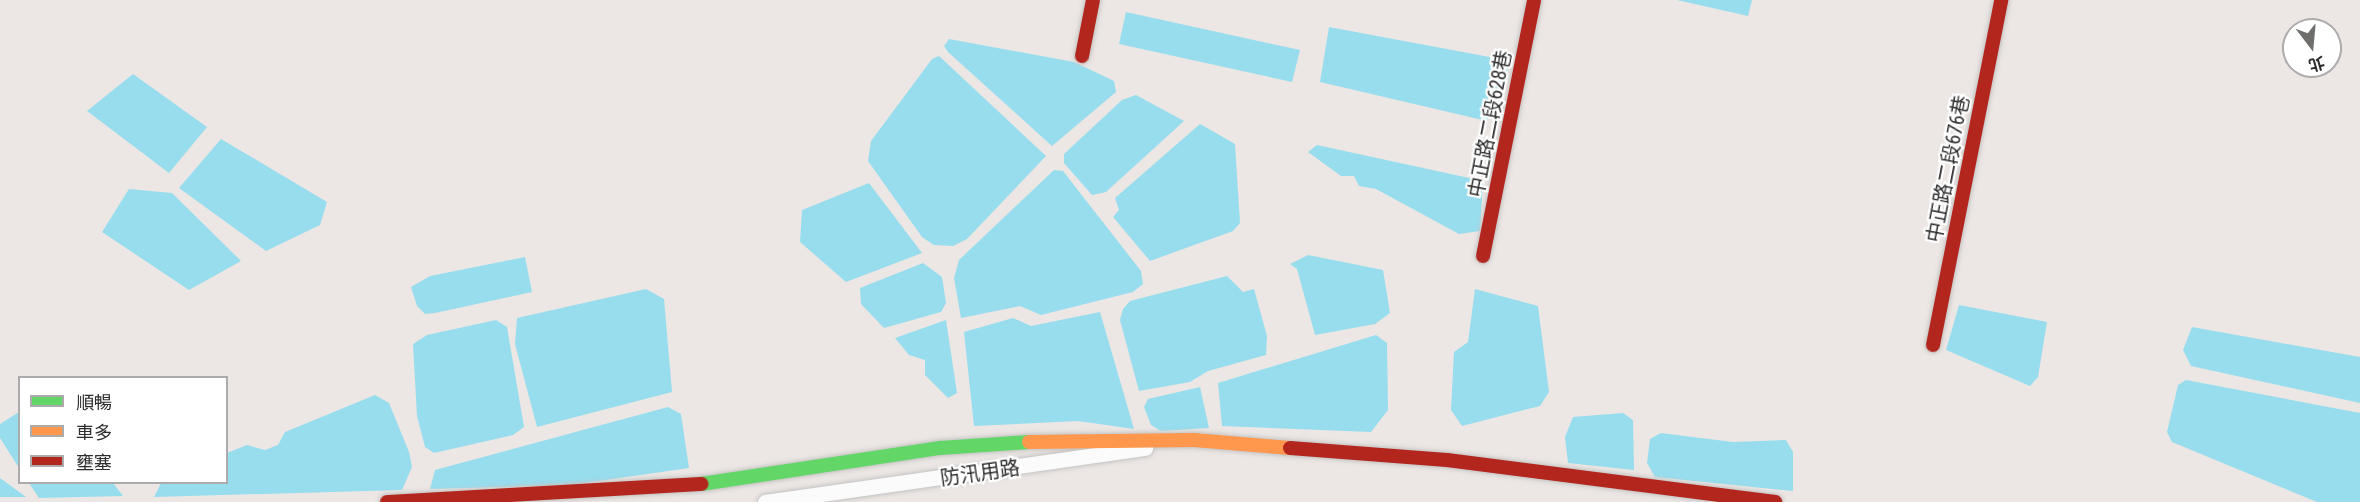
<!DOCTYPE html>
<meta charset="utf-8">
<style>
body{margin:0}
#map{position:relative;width:2360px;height:502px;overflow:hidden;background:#ece7e4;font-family:"Roboto Condensed","Noto Sans TC",sans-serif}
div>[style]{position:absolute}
.water>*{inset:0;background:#97ddee}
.roads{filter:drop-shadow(0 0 2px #c5c4c4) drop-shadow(0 0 2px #c5c4c4)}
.street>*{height:15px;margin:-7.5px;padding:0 7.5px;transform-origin:7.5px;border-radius:7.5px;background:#fcfbfb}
.fast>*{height:14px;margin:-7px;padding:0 7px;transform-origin:7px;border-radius:7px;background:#63d668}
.slow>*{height:14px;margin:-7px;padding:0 7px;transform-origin:7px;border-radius:7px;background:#ff974d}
.jam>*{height:14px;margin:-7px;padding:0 7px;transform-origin:7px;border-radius:7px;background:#b3261e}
span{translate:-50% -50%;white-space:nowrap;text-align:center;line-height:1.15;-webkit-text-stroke:4.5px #fff;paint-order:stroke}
.street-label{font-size:20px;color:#2d2d2d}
.legend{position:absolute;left:18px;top:376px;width:210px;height:108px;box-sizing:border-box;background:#fff;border:2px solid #ababab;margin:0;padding:8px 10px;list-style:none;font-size:18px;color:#2d2d2d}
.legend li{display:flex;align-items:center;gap:12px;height:30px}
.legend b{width:30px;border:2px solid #ababab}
.north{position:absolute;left:2282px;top:18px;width:60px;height:60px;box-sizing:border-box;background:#fff;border:2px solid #ababab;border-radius:50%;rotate:164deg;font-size:16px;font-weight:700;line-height:24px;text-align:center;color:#2d2d2d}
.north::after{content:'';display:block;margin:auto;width:21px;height:27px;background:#706e6d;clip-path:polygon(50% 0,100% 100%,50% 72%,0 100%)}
</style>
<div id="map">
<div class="water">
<div style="clip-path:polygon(1677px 0,1752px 0,1748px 16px)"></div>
<div style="clip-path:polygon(1126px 12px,1300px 50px,1292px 82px,1119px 44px)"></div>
<div style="clip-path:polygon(1329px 27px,1511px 61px,1487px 121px,1320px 82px)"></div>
<div style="clip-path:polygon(949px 39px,1074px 62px,1114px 81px,1116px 92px,1052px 146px,948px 52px,944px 46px)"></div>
<div style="clip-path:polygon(939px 56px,1046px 156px,967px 239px,953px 246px,934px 245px,922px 237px,868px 161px,871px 141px,932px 59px)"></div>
<div style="clip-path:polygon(133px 74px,207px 127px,169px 173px,87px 111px)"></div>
<div style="clip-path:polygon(1136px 95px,1184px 121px,1106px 192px,1092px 195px,1064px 163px,1064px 154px,1122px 100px)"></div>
<div style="clip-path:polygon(1200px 124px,1235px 144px,1240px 223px,1233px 231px,1150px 261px,1113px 217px,1119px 210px,1115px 198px)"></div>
<div style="clip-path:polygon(221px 139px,327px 202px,320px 225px,266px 251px,179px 188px)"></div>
<div style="clip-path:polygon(1317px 145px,1483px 181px,1480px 231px,1459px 234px,1376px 189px,1359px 186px,1354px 176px,1341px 176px,1308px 152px)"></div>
<div style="clip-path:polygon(1054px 170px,1063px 171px,1141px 271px,1143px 284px,1133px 292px,1041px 315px,1020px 306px,961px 318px,954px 278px,959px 260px)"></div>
<div style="clip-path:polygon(869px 183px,922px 253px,846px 282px,800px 242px,802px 210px)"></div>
<div style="clip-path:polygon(129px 189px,172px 193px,241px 261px,189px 290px,102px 232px)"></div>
<div style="clip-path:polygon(1308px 255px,1383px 270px,1390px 313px,1375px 324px,1315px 335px,1297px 269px,1290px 264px)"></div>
<div style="clip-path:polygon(525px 257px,532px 292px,435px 313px,425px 314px,417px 306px,411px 287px,430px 276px)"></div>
<div style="clip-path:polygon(923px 263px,942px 277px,946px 303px,941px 312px,884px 328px,861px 304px,860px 288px)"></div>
<div style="clip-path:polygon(1227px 276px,1243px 292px,1254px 289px,1267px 336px,1266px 355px,1208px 371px,1190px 382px,1139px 391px,1120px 320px,1123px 309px,1130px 301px)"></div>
<div style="clip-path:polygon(646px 289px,664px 299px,672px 392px,537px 427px,515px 344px,517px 318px)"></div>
<div style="clip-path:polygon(1475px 289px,1538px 306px,1549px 392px,1540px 406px,1462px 426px,1451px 410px,1454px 352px,1468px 342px)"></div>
<div style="clip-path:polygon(1959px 305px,2047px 322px,2038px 377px,2030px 386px,1946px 350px)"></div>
<div style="clip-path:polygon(1100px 312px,1134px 429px,1078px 421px,974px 426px,964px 332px,1013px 318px,1031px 326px)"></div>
<div style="clip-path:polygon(496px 320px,507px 327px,524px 427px,513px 435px,434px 453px,425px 447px,417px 416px,413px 344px,427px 335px)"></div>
<div style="clip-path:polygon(946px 320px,957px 393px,948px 398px,925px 375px,925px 360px,909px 355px,895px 338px)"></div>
<div style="clip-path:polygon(2192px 327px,2360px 357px,2360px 403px,2191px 366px,2183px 350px)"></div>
<div style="clip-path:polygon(1376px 335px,1387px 343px,1388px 410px,1371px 432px,1222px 426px,1218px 383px)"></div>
<div style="clip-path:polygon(2186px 380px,2360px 413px,2360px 502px,2317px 502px,2172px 442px,2167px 432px,2178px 385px)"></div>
<div style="clip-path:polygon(1200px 387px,1209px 428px,1161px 431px,1151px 425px,1144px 407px,1148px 399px)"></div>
<div style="clip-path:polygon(375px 395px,389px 403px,409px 452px,412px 467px,402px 490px,154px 497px,161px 483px,226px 482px,227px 453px,247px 445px,265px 450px,278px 445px,285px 432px)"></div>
<div style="clip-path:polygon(668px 407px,681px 414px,689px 468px,571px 485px,430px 489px,435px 470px)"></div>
<div style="clip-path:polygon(19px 412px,19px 468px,0 438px,0 424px)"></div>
<div style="clip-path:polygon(1623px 413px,1633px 420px,1634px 470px,1568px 463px,1565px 437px,1573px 417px)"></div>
<div style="clip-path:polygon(1661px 433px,1733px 442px,1786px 440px,1793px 452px,1793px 491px,1655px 477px,1647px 463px,1650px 439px)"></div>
<div style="clip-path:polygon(0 478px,26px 497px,0 497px)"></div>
<div style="clip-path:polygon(29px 483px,113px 483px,123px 496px,39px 498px)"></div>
</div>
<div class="roads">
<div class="street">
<div style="left:765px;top:502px;width:384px;rotate:-8.1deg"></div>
</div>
<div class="fast">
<div style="left:701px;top:484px;width:242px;rotate:-8.6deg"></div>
<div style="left:940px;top:448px;width:89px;rotate:-3.9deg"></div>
</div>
<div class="slow">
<div style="left:1029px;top:442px;width:165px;rotate:-0.7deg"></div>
<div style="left:1194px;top:440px;width:96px;rotate:4.8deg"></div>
</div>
<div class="jam">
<div style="left:1082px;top:56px;width:57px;rotate:-78.9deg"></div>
<div style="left:1483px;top:256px;width:261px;rotate:-78.7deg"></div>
<div style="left:1933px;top:345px;width:352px;rotate:-78.8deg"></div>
<div style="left:1290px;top:448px;width:157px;rotate:4.4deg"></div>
<div style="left:1447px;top:460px;width:331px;rotate:7.3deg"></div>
<div style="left:387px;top:502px;width:315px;rotate:-3.3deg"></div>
</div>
</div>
<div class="street-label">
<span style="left:1490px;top:124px;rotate:-79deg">中正路二段628巷</span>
<span style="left:1948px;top:169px;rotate:-79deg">中正路二段676巷</span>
<span style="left:980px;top:473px;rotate:-8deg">防汛用路</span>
</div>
<ul class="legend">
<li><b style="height:8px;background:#63d668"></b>順暢</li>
<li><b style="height:8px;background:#ff974d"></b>車多</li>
<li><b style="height:8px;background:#b3261e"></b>壅塞</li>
</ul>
<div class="north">北</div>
</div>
